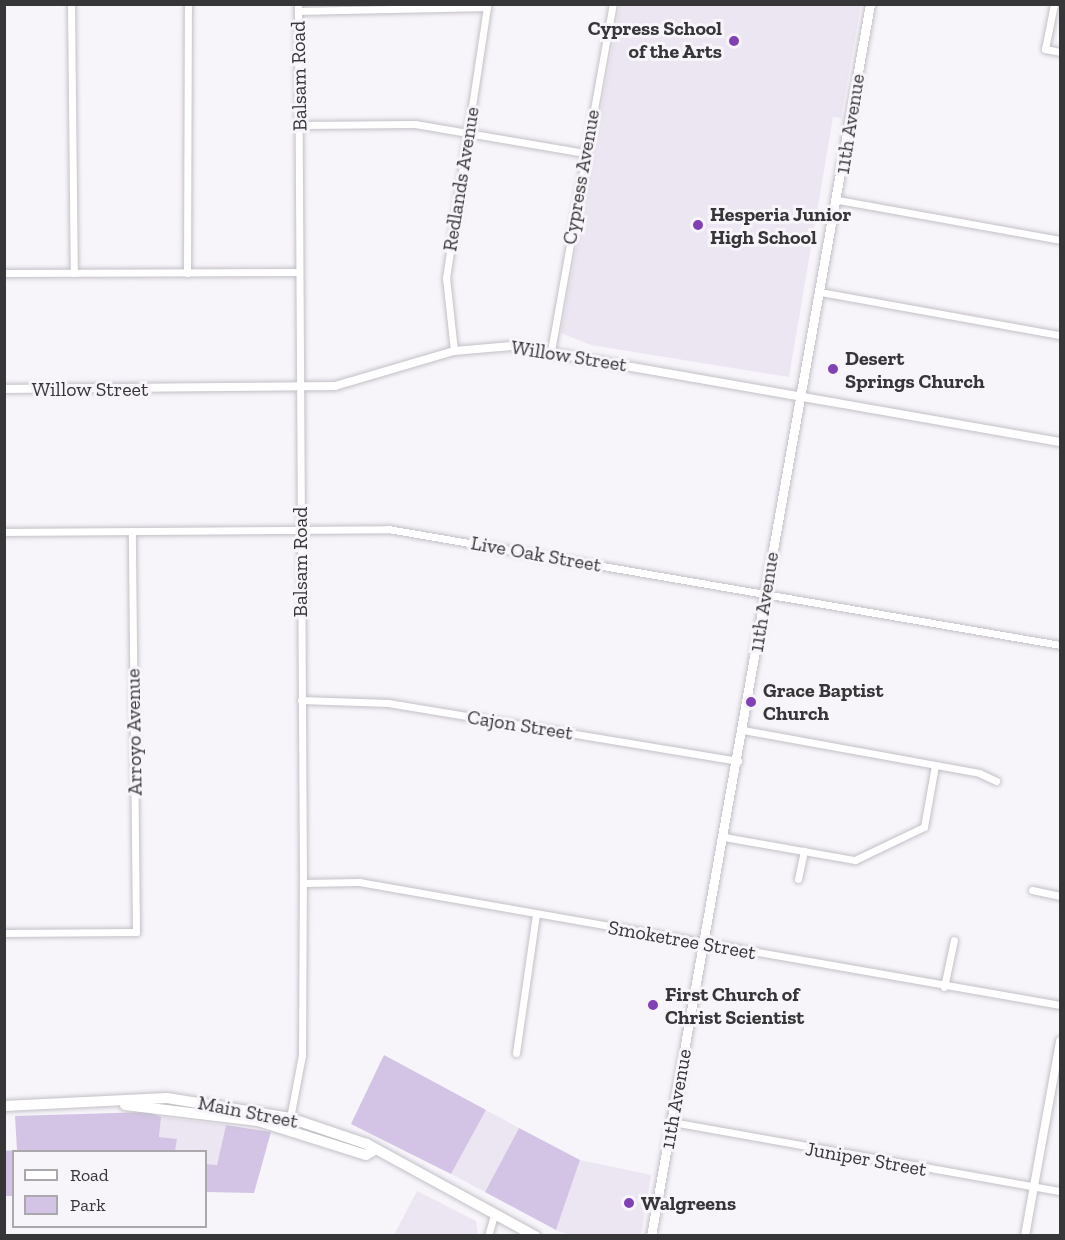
<!DOCTYPE html>
<style>
body{margin:0}
#map{position:relative;width:1065px;height:1240px;overflow:hidden;background:#f7f4fa;font-family:"Zilla Slab",serif}
div>[style]{position:absolute}
.built>*{inset:0;background:#ece6f3}
.green>*{inset:0;background:#d3c3e4}
.roads{filter:drop-shadow(0 0 2px #c3c0c7) drop-shadow(0 0 2px #c3c0c7)}
.minor>*{height:7px;margin:-3.5px;padding:0 3.5px;transform-origin:3.5px;border-radius:3.5px;background:#fff}
.tertiary>*{height:8px;margin:-4px;padding:0 4px;transform-origin:4px;border-radius:4px;background:#fff}
.secondary>*{height:9px;margin:-4.5px;padding:0 4.5px;transform-origin:4.5px;border-radius:4.5px;background:#fff}
.primary>*{height:10px;margin:-5px;padding:0 5px;transform-origin:5px;border-radius:5px;background:#fff}
.dots>*{width:16px;height:16px;translate:-50% -50%;box-sizing:border-box;border:3px solid #f7f4fa;border-radius:50%}
span{translate:-50% -50%;white-space:nowrap;text-align:center;line-height:1.15;-webkit-text-stroke:6px #f7f4fa;paint-order:stroke}
.poi-label{font-size:20px;color:#363537;font-weight:700}
.right{translate:-100% -50%;text-align:right}
.left{translate:0 -50%;text-align:left}
.street-label{font-size:20px;color:#363537}
.frame{position:absolute;inset:0;border:6px solid #363537;pointer-events:none}
.legend{position:absolute;left:12px;top:1150px;width:195px;height:78px;box-sizing:border-box;background:#f7f4fa;border:2px solid #aaa8ac;margin:0;padding:8px 10px;list-style:none;font-size:18px;color:#363537}
.legend li{display:flex;align-items:center;gap:12px;height:30px}
.legend b{width:30px;border:2px solid #aaa8ac}
</style>
<div id="map">
<div class="built">
<div style="clip-path:polygon(620px 5px,861px 5px,841px 118px,833px 117px,789px 377px,591px 345px,561px 333px)"></div>
<div style="clip-path:polygon(486px 1110px,519px 1128px,485px 1192px,451px 1174px)"></div>
<div style="clip-path:polygon(161px 1117px,226px 1125px,217px 1165px,206px 1164px,206px 1152px,175px 1151px,177px 1139px,159px 1137px)"></div>
<div style="clip-path:polygon(580px 1160px,651px 1175px,641px 1235px,569px 1235px,556px 1230px)"></div>
<div style="clip-path:polygon(417px 1191px,476px 1221px,478px 1235px,394px 1235px)"></div>
</div>
<div class="green">
<div style="clip-path:polygon(384px 1055px,486px 1110px,451px 1174px,351px 1124px)"></div>
<div style="clip-path:polygon(148px 1112px,161px 1117px,159px 1137px,177px 1139px,175px 1151px,14px 1152px,13px 1196px,5px 1196px,4px 1151px,17px 1150px,15px 1116px)"></div>
<div style="clip-path:polygon(226px 1125px,271px 1132px,254px 1193px,206px 1192px,206px 1164px,217px 1165px)"></div>
<div style="clip-path:polygon(519px 1128px,580px 1160px,556px 1230px,485px 1192px)"></div>
</div>
<div class="roads">
<div class="minor">
<div style="left:71px;top:4px;width:269px;rotate:89.4deg"></div>
<div style="left:1054px;top:4px;width:46px;rotate:101.3deg"></div>
<div style="left:1045px;top:49px;width:15px;rotate:11deg"></div>
<div style="left:298px;top:11px;width:189px;rotate:-1.2deg"></div>
<div style="left:487px;top:7px;width:273px;rotate:98.6deg"></div>
<div style="left:446px;top:277px;width:74px;rotate:83.8deg"></div>
<div style="left:300px;top:125px;width:115px;rotate:-0.5deg"></div>
<div style="left:415px;top:124px;width:172px;rotate:9.7deg"></div>
<div style="left:838px;top:200px;width:226px;rotate:10.2deg"></div>
<div style="left:4px;top:273px;width:295px;rotate:-0.2deg"></div>
<div style="left:187px;top:273px;width:269px;rotate:-89.8deg"></div>
<div style="left:820px;top:292px;width:244px;rotate:10.2deg"></div>
<div style="left:551px;top:351px;width:352px;rotate:-79.9deg"></div>
<div style="left:4px;top:532px;width:384px;rotate:-0.4deg"></div>
<div style="left:388px;top:529px;width:682px;rotate:9.79deg"></div>
<div style="left:301px;top:700px;width:87px;rotate:2deg"></div>
<div style="left:388px;top:703px;width:355px;rotate:9.4deg"></div>
<div style="left:743px;top:730px;width:240px;rotate:10.3deg"></div>
<div style="left:979px;top:773px;width:19px;rotate:25deg"></div>
<div style="left:724px;top:837px;width:133px;rotate:10deg"></div>
<div style="left:855px;top:860px;width:76px;rotate:-25.6deg"></div>
<div style="left:924px;top:827px;width:63px;rotate:-79.9deg"></div>
<div style="left:798px;top:879px;width:29px;rotate:-78deg"></div>
<div style="left:303px;top:883px;width:56px;rotate:-1deg"></div>
<div style="left:359px;top:882px;width:712px;rotate:9.95deg"></div>
<div style="left:1032px;top:890px;width:29px;rotate:12deg"></div>
<div style="left:4px;top:933px;width:132px;rotate:-0.4deg"></div>
<div style="left:136px;top:932px;width:400px;rotate:-90.6deg"></div>
<div style="left:944px;top:987px;width:48px;rotate:-78deg"></div>
<div style="left:516px;top:1053px;width:140px;rotate:-81.8deg"></div>
<div style="left:290px;top:1118px;width:64px;rotate:-79.2deg"></div>
<div style="left:302px;top:1055px;width:172px;rotate:-89.7deg"></div>
<div style="left:303px;top:883px;width:879px;rotate:-90.33deg"></div>
<div style="left:672px;top:1122px;width:394px;rotate:10.1deg"></div>
<div style="left:488px;top:1236px;width:22px;rotate:-74deg"></div>
</div>
<div class="tertiary">
<div style="left:4px;top:389px;width:331px;rotate:-0.5deg"></div>
<div style="left:335px;top:386px;width:124px;rotate:-16.4deg"></div>
<div style="left:454px;top:351px;width:58px;rotate:-4.9deg"></div>
<div style="left:512px;top:346px;width:556px;rotate:9.94deg"></div>
<div style="left:1025px;top:1236px;width:198px;rotate:-79.8deg"></div>
</div>
<div class="secondary">
<div style="left:651px;top:1236px;width:1251px;rotate:-79.92deg"></div>
</div>
<div class="primary">
<div style="left:125px;top:1105px;width:134px;rotate:6.9deg"></div>
<div style="left:258px;top:1121px;width:113px;rotate:17.5deg"></div>
<div style="left:366px;top:1155px;width:8px;rotate:-30deg"></div>
<div style="left:4px;top:1106px;width:163px;rotate:-2.8deg"></div>
<div style="left:167px;top:1098px;width:125px;rotate:9.2deg"></div>
<div style="left:290px;top:1118px;width:81px;rotate:18.7deg"></div>
<div style="left:367px;top:1144px;width:192px;rotate:28.7deg"></div>
</div>
</div>
<div class="dots">
<div style="left:734px;top:41px;background:#8140b4"></div>
<div style="left:698px;top:225px;background:#8140b4"></div>
<div style="left:833px;top:369px;background:#8140b4"></div>
<div style="left:751px;top:702px;background:#8140b4"></div>
<div style="left:653px;top:1005px;background:#8140b4"></div>
<div style="left:629px;top:1203px;background:#8140b4"></div>
</div>
<div class="poi-label">
<span class="right" style="left:722px;top:40px">Cypress School<br>of the Arts</span>
<span class="left" style="left:710px;top:226px">Hesperia Junior<br>High School</span>
<span class="left" style="left:845px;top:370px">Desert<br>Springs Church</span>
<span class="left" style="left:763px;top:702px">Grace Baptist<br>Church</span>
<span class="left" style="left:665px;top:1006px">First Church of<br>Christ Scientist</span>
<span class="left" style="left:641px;top:1203px">Walgreens</span>
</div>
<div class="street-label">
<span style="left:299px;top:76px;rotate:-91deg">Balsam Road</span>
<span style="left:850px;top:124px;rotate:-81deg">11th Avenue</span>
<span style="left:581px;top:177px;rotate:-80deg">Cypress Avenue</span>
<span style="left:461px;top:179px;rotate:-81deg">Redlands Avenue</span>
<span style="left:569px;top:356px;rotate:9deg">Willow Street</span>
<span style="left:90px;top:389px">Willow Street</span>
<span style="left:536px;top:554px;rotate:10deg">Live Oak Street</span>
<span style="left:300px;top:562px;rotate:-90deg">Balsam Road</span>
<span style="left:764px;top:602px;rotate:-81deg">11th Avenue</span>
<span style="left:520px;top:725px;rotate:9deg">Cajon Street</span>
<span style="left:134px;top:732px;rotate:-91deg">Arroyo Avenue</span>
<span style="left:682px;top:940px;rotate:10deg">Smoketree Street</span>
<span style="left:676px;top:1099px;rotate:-80deg">11th Avenue</span>
<span style="left:248px;top:1112px;rotate:11deg">Main Street</span>
<span style="left:866px;top:1159px;rotate:10deg">Juniper Street</span>
</div>
<div class="frame"></div>
<ul class="legend">
<li><b style="height:8px;background:#fff"></b>Road</li>
<li><b style="height:16px;background:#d3c3e4"></b>Park</li>
</ul>
</div>
